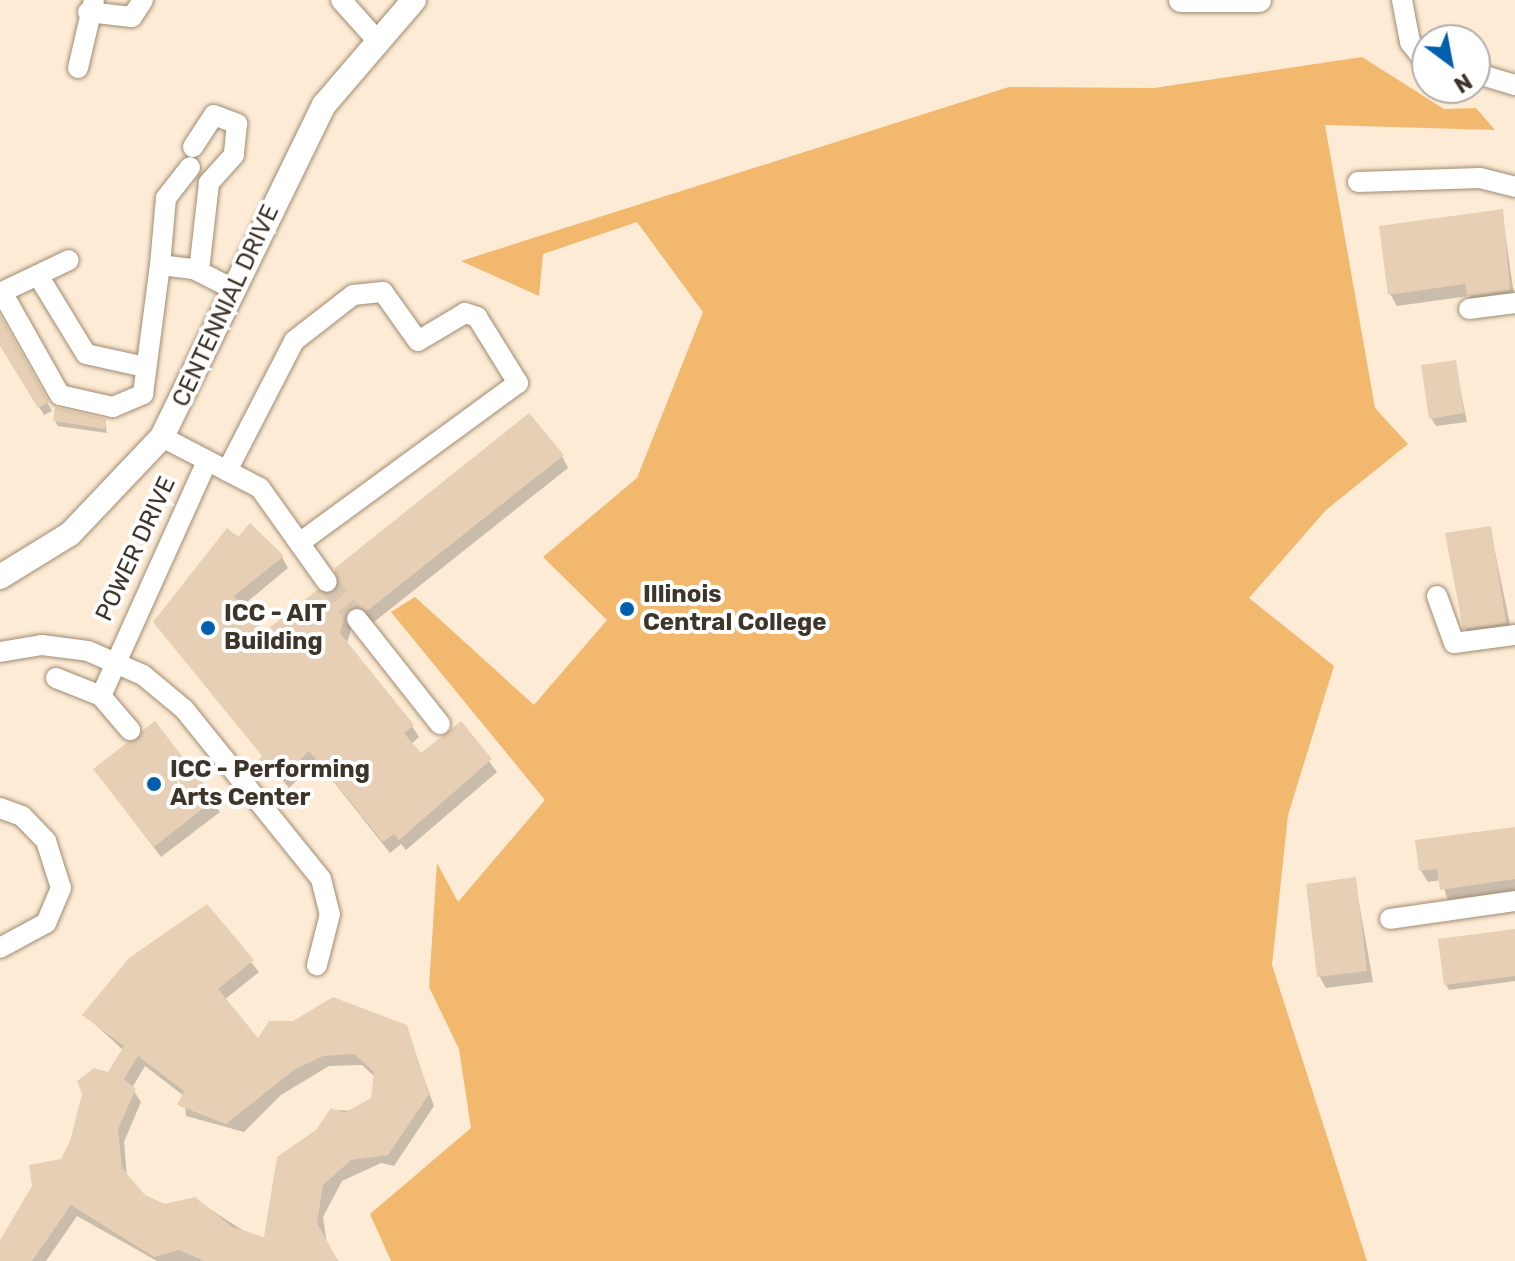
<!DOCTYPE html>
<style>
body{margin:0}
#map{position:relative;width:1515px;height:1261px;overflow:hidden;background:#fdebd5;font-family:Rubik,sans-serif}
div>[style]{position:absolute}
.green>*{inset:0;background:#f2b86d}
.shadow>*{inset:0;background:#0003}
.building>*{inset:0;background:#e6cfb4}
.minor-tunnel>*{height:20px;margin-top:-10px;transform-origin:0;background:repeating-linear-gradient(90deg,#d7c7b3 0 20px,transparent 0 30px)}
.roads{filter:drop-shadow(0 0 2px #a08b72) drop-shadow(0 0 2px #a08b72)}
.minor>*{height:20px;margin:-10px;padding:0 10px;transform-origin:10px;border-radius:10px;background:#fff}
.major>*{height:24px;margin:-12px;padding:0 12px;transform-origin:12px;border-radius:12px;background:#fff}
.dots>*{width:22px;height:22px;translate:-50% -50%;box-sizing:border-box;border:4px solid #fff;border-radius:50%}
span{translate:-50% -50%;white-space:nowrap;text-align:center;line-height:1.15;-webkit-text-stroke:8px #fff;paint-order:stroke}
.street-label{font-size:24px;color:#3e352a}
.poi-label{font-size:24px;color:#3e352a;font-weight:700}
.left{translate:0 -50%;text-align:left}
.north{position:absolute;left:1411px;top:24px;width:80px;height:80px;box-sizing:border-box;background:#fff;border:2px solid #b2aeaa;border-radius:50%;rotate:148deg;font-size:22px;font-weight:700;line-height:32px;text-align:center;color:#3e352a}
.north::after{content:'';display:block;margin:auto;width:28px;height:36px;background:#025fad;clip-path:polygon(50% 0,100% 100%,50% 72%,0 100%)}
</style>
<div id="map">
<div class="green">
<div style="clip-path:polygon(1362px 57px,1444px 109px,1476px 108px,1495px 130px,1325px 125px,1375px 408px,1408px 444px,1326px 510px,1249px 598px,1334px 666px,1288px 815px,1272px 965px,1367px 1261px,391px 1261px,370px 1214px,471px 1128px,459px 1049px,429px 987px,437px 863px,458px 902px,545px 800px,391px 612px,415px 597px,534px 705px,607px 620px,543px 557px,637px 478px,703px 312px,637px 222px,543px 254px,539px 296px,461px 261px,1009px 87px,1154px 88px)"></div>
</div>
<div class="shadow">
<div style="clip-path:polygon(1502px 211px,1515px 302px,1475px 307px,1469px 296px,1397px 306px,1390px 294px)"></div>
<div style="clip-path:polygon(0 319px,52px 411px,44px 415px,0 343px)"></div>
<div style="clip-path:polygon(1455px 363px,1467px 422px,1436px 426px,1431px 418px)"></div>
<div style="clip-path:polygon(55px 421px,105px 421px,107px 433px,58px 426px)"></div>
<div style="clip-path:polygon(562px 456px,568px 468px,374px 622px,354px 620px,347px 643px,412px 726px,419px 737px,411px 744px,420px 756px,461px 723px,497px 772px,406px 850px,401px 844px,390px 853px,317px 761px,289px 788px,156px 623px,227px 531px,282px 557px,288px 568px,241px 607px,263px 636px)"></div>
<div style="clip-path:polygon(1490px 528px,1512px 634px,1471px 639px,1465px 628px)"></div>
<div style="clip-path:polygon(154px 724px,220px 812px,161px 857px,95px 770px)"></div>
<div style="clip-path:polygon(1515px 829px,1515px 891px,1448px 900px,1441px 880px,1428px 882px,1421px 871px)"></div>
<div style="clip-path:polygon(1355px 880px,1373px 982px,1326px 988px,1319px 976px)"></div>
<div style="clip-path:polygon(evenodd,206px 907px,259px 972px,224px 1000px,259px 1041px,405px 1024px,434px 1106px,394px 1166px,381px 1163px,342px 1181px,323px 1217px,328px 1251px,339px 1261px,157px 1261px,77px 1216px,46px 1261px,0 1261px,0 1244px,62px 1161px,124px 1051px,85px 1015px,122px 968px,206px 907px,362px 1065px,375px 1077px,373px 1099px,361px 1111px,332px 1110px,264px 1244px,194px 1199px,165px 1206px,143px 1197px,127px 1177px,124px 1142px,141px 1102px,132px 1088px,145px 1066px,184px 1096px,186px 1116px,244px 1132px,281px 1095px,329px 1066px,362px 1065px)"></div>
<div style="clip-path:polygon(1515px 931px,1515px 981px,1449px 990px,1446px 985px)"></div>
</div>
<div class="building">
<div style="clip-path:polygon(1503px 209px,1510px 290px,1467px 296px,1465px 284px,1388px 295px,1379px 226px)"></div>
<div style="clip-path:polygon(0 315px,49px 402px,38px 408px,0 346px)"></div>
<div style="clip-path:polygon(1456px 360px,1464px 413px,1429px 419px,1421px 365px)"></div>
<div style="clip-path:polygon(55px 407px,106px 419px,105px 429px,53px 421px)"></div>
<div style="clip-path:polygon(529px 413px,564px 455px,367px 611px,354px 606px,345px 615px,340px 633px,414px 725px,404px 733px,421px 753px,461px 721px,492px 759px,399px 840px,394px 834px,383px 842px,309px 751px,281px 778px,258px 761px,262px 756px,153px 622px,227px 528px,238px 537px,250px 523px,284px 556px,234px 596px,263px 633px,317px 590px,335px 592px,335px 568px)"></div>
<div style="clip-path:polygon(1491px 526px,1506px 623px,1463px 629px,1445px 533px)"></div>
<div style="clip-path:polygon(155px 721px,215px 799px,154px 847px,93px 769px)"></div>
<div style="clip-path:polygon(1515px 827px,1515px 879px,1440px 890px,1437px 869px,1419px 871px,1415px 840px)"></div>
<div style="clip-path:polygon(1356px 877px,1367px 971px,1317px 977px,1306px 884px)"></div>
<div style="clip-path:polygon(evenodd,207px 904px,254px 960px,218px 989px,258px 1038px,269px 1021px,293px 1021px,333px 997px,407px 1025px,429px 1094px,388px 1155px,351px 1160px,323px 1185px,317px 1223px,338px 1261px,204px 1261px,179px 1250px,154px 1257px,71px 1205px,32px 1261px,0 1261px,0 1240px,32px 1186px,29px 1165px,61px 1159px,70px 1141px,82px 1094px,77px 1081px,94px 1068px,108px 1072px,124px 1046px,82px 1015px,129px 958px,207px 904px,354px 1054px,374px 1072px,371px 1098px,344px 1113px,331px 1108px,316px 1130px,277px 1157px,264px 1237px,232px 1227px,195px 1197px,165px 1204px,145px 1195px,122px 1168px,118px 1129px,136px 1089px,124px 1079px,138px 1056px,184px 1091px,177px 1105px,226px 1124px,294px 1070px,323px 1056px,354px 1054px)"></div>
<div style="clip-path:polygon(1515px 929px,1515px 976px,1444px 985px,1438px 939px)"></div>
</div>
<div class="minor-tunnel">
<div style="left:327px;top:582px;width:48px;rotate:51deg"></div>
</div>
<div class="roads">
<div class="minor">
<div style="left:341px;top:0;width:51px;rotate:48.2deg"></div>
<div style="left:1402px;top:0;width:43px;rotate:79.2deg"></div>
<div style="left:1410px;top:42px;width:28px;rotate:52deg"></div>
<div style="left:88px;top:12px;width:44px;rotate:6.5deg"></div>
<div style="left:132px;top:17px;width:20px;rotate:-57deg"></div>
<div style="left:78px;top:68px;width:70px;rotate:-76.8deg"></div>
<div style="left:1475px;top:73px;width:42px;rotate:16.7deg"></div>
<div style="left:193px;top:147px;width:38px;rotate:-57deg"></div>
<div style="left:214px;top:115px;width:25px;rotate:21deg"></div>
<div style="left:237px;top:124px;width:31px;rotate:96deg"></div>
<div style="left:234px;top:155px;width:38px;rotate:132deg"></div>
<div style="left:209px;top:183px;width:89px;rotate:96.5deg"></div>
<div style="left:1358px;top:182px;width:122px;rotate:-1.9deg"></div>
<div style="left:1480px;top:178px;width:36px;rotate:14deg"></div>
<div style="left:160px;top:265px;width:67px;rotate:-84.9deg"></div>
<div style="left:166px;top:198px;width:39px;rotate:-52deg"></div>
<div style="left:39px;top:277px;width:90px;rotate:58.6deg"></div>
<div style="left:86px;top:354px;width:60px;rotate:12.4deg"></div>
<div style="left:0;top:293px;width:76px;rotate:-25.6deg"></div>
<div style="left:3px;top:294px;width:116px;rotate:60.6deg"></div>
<div style="left:60px;top:395px;width:54px;rotate:12.8deg"></div>
<div style="left:113px;top:407px;width:33px;rotate:-23deg"></div>
<div style="left:143px;top:394px;width:130px;rotate:-82.5deg"></div>
<div style="left:160px;top:265px;width:34px;rotate:7deg"></div>
<div style="left:194px;top:269px;width:42px;rotate:27.2deg"></div>
<div style="left:1469px;top:309px;width:46px;rotate:-7.4deg"></div>
<div style="left:162px;top:437px;width:110px;rotate:27.5deg"></div>
<div style="left:260px;top:488px;width:115px;rotate:54.5deg"></div>
<div style="left:227px;top:471px;width:146px;rotate:-62.7deg"></div>
<div style="left:294px;top:341px;width:75px;rotate:-37.9deg"></div>
<div style="left:353px;top:295px;width:30px;rotate:-6deg"></div>
<div style="left:383px;top:292px;width:60px;rotate:54.5deg"></div>
<div style="left:418px;top:341px;width:55px;rotate:-30.8deg"></div>
<div style="left:465px;top:313px;width:13px;rotate:18deg"></div>
<div style="left:477px;top:317px;width:78px;rotate:58.2deg"></div>
<div style="left:518px;top:383px;width:271px;rotate:143.8deg"></div>
<div style="left:1437px;top:596px;width:50px;rotate:70.1deg"></div>
<div style="left:1454px;top:643px;width:62px;rotate:-7.5deg"></div>
<div style="left:357px;top:619px;width:134px;rotate:51.7deg"></div>
<div style="left:0;top:652px;width:43px;rotate:-9.5deg"></div>
<div style="left:42px;top:645px;width:46px;rotate:7.4deg"></div>
<div style="left:88px;top:651px;width:60px;rotate:23.6deg"></div>
<div style="left:143px;top:675px;width:53px;rotate:39.7deg"></div>
<div style="left:184px;top:709px;width:218px;rotate:51.1deg"></div>
<div style="left:321px;top:879px;width:36px;rotate:76deg"></div>
<div style="left:330px;top:914px;width:53px;rotate:104.3deg"></div>
<div style="left:56px;top:678px;width:48px;rotate:21.8deg"></div>
<div style="left:101px;top:696px;width:258px;rotate:-65.7deg"></div>
<div style="left:101px;top:696px;width:45px;rotate:49.5deg"></div>
<div style="left:0;top:808px;width:23px;rotate:20deg"></div>
<div style="left:22px;top:816px;width:35px;rotate:46deg"></div>
<div style="left:46px;top:841px;width:49px;rotate:72.3deg"></div>
<div style="left:61px;top:888px;width:38px;rotate:113deg"></div>
<div style="left:46px;top:923px;width:52px;rotate:151.5deg"></div>
<div style="left:1390px;top:919px;width:126px;rotate:-8.2deg"></div>
</div>
<div class="major">
<div style="left:1181px;top:0;width:78px"></div>
<div style="left:0;top:577px;width:82px;rotate:-31.6deg"></div>
<div style="left:70px;top:534px;width:134px;rotate:-46.5deg"></div>
<div style="left:162px;top:437px;width:369px;rotate:-64deg"></div>
<div style="left:324px;top:105px;width:138px;rotate:-49.4deg"></div>
</div>
</div>
<div class="dots">
<div style="left:627px;top:609px;background:#025fad"></div>
<div style="left:208px;top:628px;background:#025fad"></div>
<div style="left:154px;top:784px;background:#025fad"></div>
</div>
<div class="street-label">
<span style="left:226px;top:306px;rotate:-65deg">CENTENNIAL DRIVE</span>
<span style="left:136px;top:549px;rotate:-65deg">POWER DRIVE</span>
</div>
<div class="poi-label">
<span class="left" style="left:643px;top:609px">Illinois<br>Central College</span>
<span class="left" style="left:224px;top:628px">ICC - AIT<br>Building</span>
<span class="left" style="left:170px;top:784px">ICC - Performing<br>Arts Center</span>
</div>
<div class="north">N</div>
</div>
